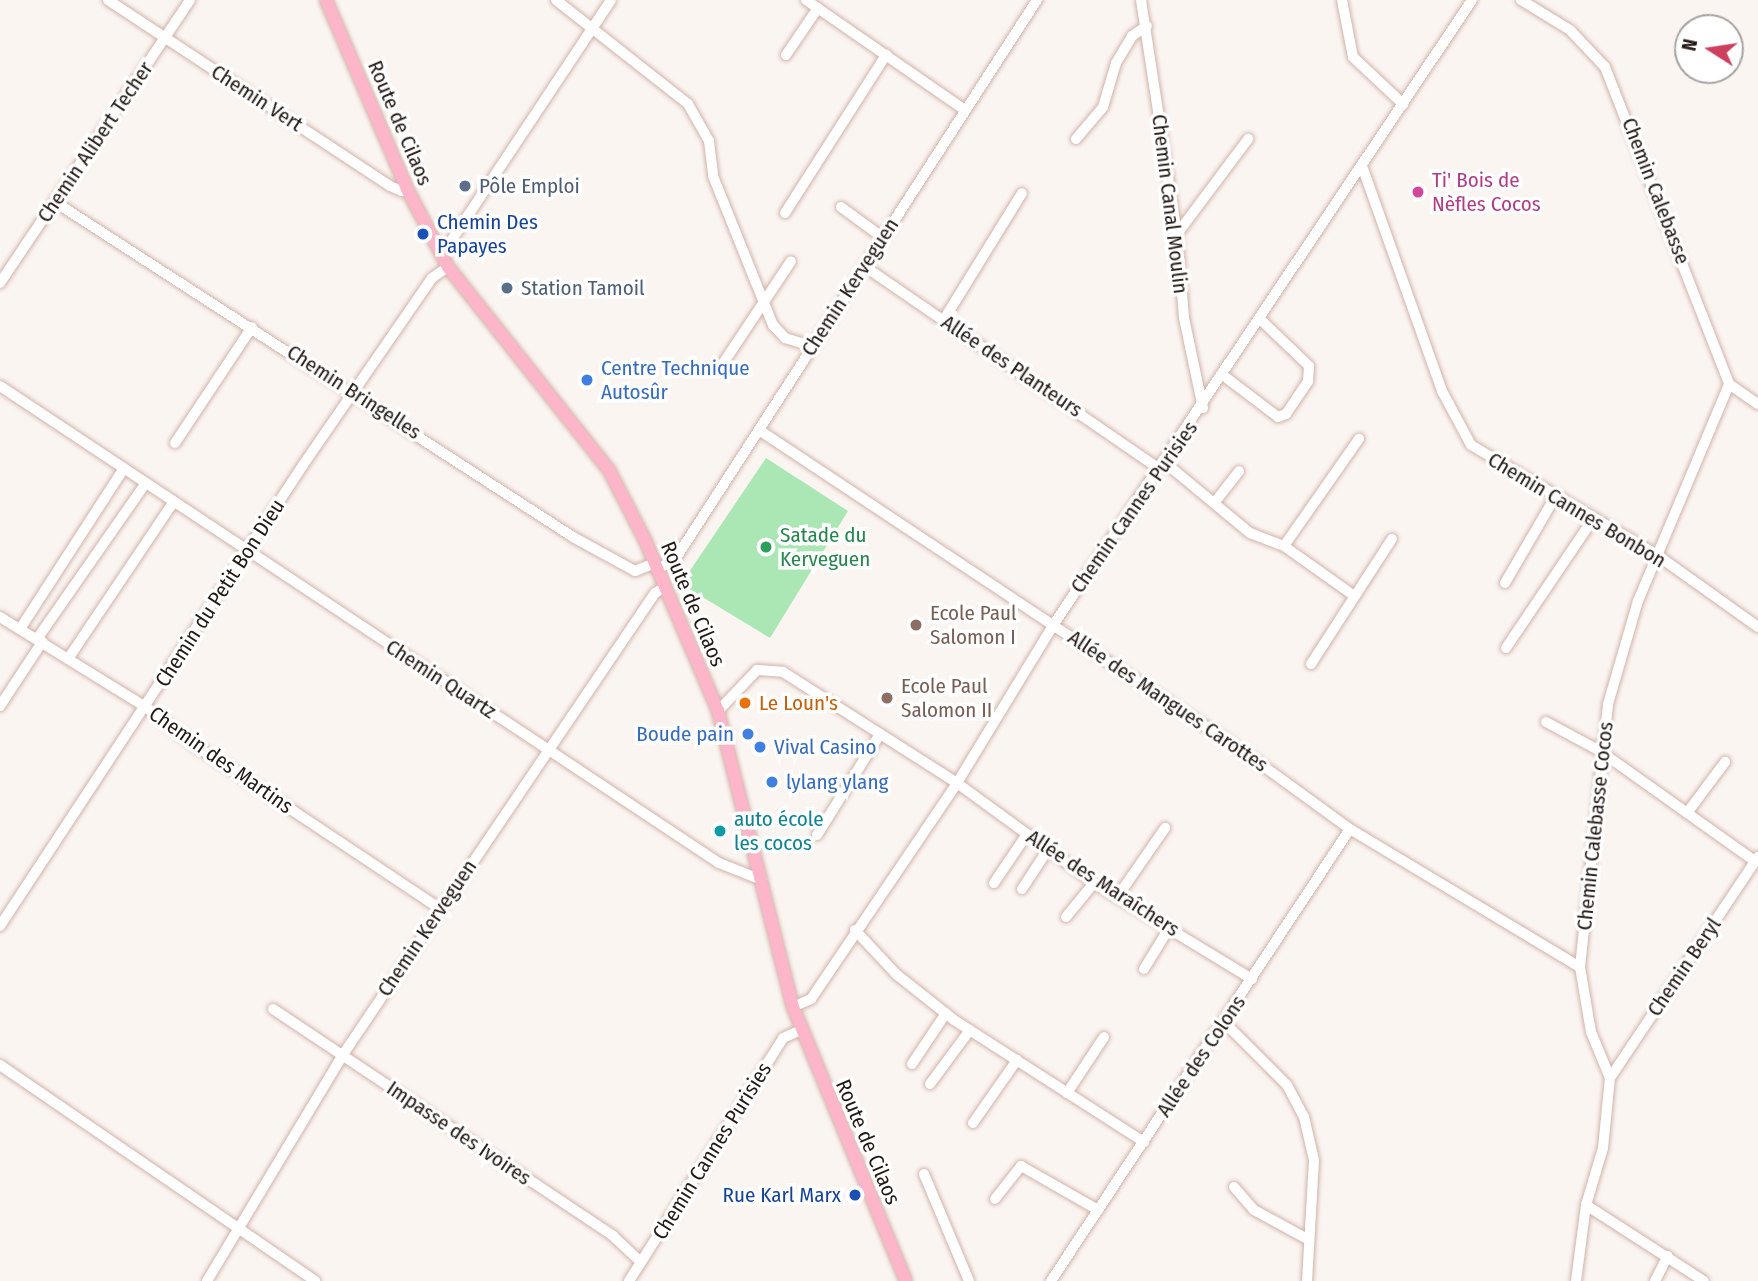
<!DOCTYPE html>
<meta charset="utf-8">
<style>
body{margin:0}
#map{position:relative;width:1758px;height:1281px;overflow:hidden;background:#fbf5f2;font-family:"Fira Sans Condensed",sans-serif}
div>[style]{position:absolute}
.green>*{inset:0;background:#aae7b4}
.roads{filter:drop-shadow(0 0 2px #d1b3a9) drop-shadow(0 0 2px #d1b3a9)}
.minor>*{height:10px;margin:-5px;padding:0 5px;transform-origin:5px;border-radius:5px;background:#fff}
.major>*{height:12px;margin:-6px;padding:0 6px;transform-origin:6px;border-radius:6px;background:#fcb5c9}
.dots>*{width:19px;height:19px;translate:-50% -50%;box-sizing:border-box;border:4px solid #fff;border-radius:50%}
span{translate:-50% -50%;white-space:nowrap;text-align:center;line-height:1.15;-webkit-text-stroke:7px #fff;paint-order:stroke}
.street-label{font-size:21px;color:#221814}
.hotel-label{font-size:21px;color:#b23c85}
.left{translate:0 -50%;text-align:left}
.service-label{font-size:21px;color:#4e5e75}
.transit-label{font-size:21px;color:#164399}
.right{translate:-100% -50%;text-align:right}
.shop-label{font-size:21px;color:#366cbe}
.leisure-label{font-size:21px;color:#27864d}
.education-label{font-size:21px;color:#785e54}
.food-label{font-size:21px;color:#c56008}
.culture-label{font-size:21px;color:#0d838f}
.north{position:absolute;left:1674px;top:14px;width:70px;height:70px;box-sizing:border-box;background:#fff;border:2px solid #a7a3a1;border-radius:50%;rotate:282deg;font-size:19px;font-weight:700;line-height:28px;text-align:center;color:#221814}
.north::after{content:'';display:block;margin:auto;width:24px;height:32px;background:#ce3f5d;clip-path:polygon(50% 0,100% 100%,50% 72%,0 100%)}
</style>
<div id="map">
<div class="green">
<div style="clip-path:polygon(766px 458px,848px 511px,770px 638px,681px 584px)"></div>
</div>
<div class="roads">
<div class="minor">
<div style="left:108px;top:0;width:338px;rotate:33.4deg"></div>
<div style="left:390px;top:186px;width:13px;rotate:23deg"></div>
<div style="left:402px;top:191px;width:5px;rotate:-22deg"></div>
<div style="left:556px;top:0;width:168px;rotate:38.2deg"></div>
<div style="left:688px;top:104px;width:43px;rotate:60.4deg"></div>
<div style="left:709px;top:141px;width:35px;rotate:83deg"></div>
<div style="left:713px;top:176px;width:161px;rotate:68.1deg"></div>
<div style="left:773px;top:325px;width:18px;rotate:47deg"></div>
<div style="left:785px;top:338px;width:27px;rotate:17deg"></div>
<div style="left:806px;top:0;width:193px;rotate:34.7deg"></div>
<div style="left:1141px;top:0;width:237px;rotate:81.3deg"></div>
<div style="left:1177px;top:234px;width:84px;rotate:85.2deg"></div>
<div style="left:1184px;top:318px;width:92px;rotate:78.1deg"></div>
<div style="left:1342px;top:0;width:58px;rotate:79.1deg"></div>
<div style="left:1353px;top:57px;width:69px;rotate:43.2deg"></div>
<div style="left:1521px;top:0;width:57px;rotate:31.5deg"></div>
<div style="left:1570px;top:30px;width:51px;rotate:46.6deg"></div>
<div style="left:1605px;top:67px;width:340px;rotate:68.6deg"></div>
<div style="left:1729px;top:384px;width:35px;rotate:35deg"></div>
<div style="left:786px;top:55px;width:57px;rotate:-55.8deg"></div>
<div style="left:1076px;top:139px;width:42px;rotate:-49.8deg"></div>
<div style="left:1103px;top:107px;width:46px;rotate:-73.5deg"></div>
<div style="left:1116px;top:63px;width:31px;rotate:-59deg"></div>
<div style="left:1132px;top:36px;width:18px;rotate:-34deg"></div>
<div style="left:1362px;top:166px;width:239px;rotate:70.4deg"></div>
<div style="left:1442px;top:391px;width:61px;rotate:61.8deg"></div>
<div style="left:1471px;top:445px;width:216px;rotate:30.6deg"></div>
<div style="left:1657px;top:555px;width:124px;rotate:35.5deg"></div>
<div style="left:55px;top:202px;width:617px;rotate:32.89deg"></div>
<div style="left:573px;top:537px;width:71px;rotate:28.7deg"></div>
<div style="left:635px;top:571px;width:22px;rotate:-22deg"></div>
<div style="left:841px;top:207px;width:51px;rotate:36.2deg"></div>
<div style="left:785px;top:213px;width:188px;rotate:-57.4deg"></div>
<div style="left:1177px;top:234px;width:119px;rotate:-53.2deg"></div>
<div style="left:441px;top:256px;width:307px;rotate:-56.4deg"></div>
<div style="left:864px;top:266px;width:357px;rotate:34.5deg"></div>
<div style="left:0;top:283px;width:341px;rotate:-56.1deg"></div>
<div style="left:943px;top:321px;width:150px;rotate:-58.3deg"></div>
<div style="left:720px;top:368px;width:128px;rotate:-56.4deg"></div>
<div style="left:1224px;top:376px;width:68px;rotate:37.2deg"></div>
<div style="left:1278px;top:417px;width:9px;rotate:-21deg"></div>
<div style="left:1286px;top:414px;width:40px;rotate:-56deg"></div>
<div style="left:1308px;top:381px;width:15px;rotate:-86deg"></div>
<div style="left:1309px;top:366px;width:66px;rotate:-136.2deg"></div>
<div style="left:0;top:386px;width:863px;rotate:33.56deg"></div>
<div style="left:719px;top:863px;width:46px;rotate:21.6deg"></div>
<div style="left:759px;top:430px;width:582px;rotate:33.58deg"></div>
<div style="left:1244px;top:752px;width:131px;rotate:36deg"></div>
<div style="left:1350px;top:829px;width:268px;rotate:31deg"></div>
<div style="left:175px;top:443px;width:139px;rotate:-56.4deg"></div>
<div style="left:1163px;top:461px;width:113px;rotate:39.6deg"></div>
<div style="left:1250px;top:533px;width:36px;rotate:21deg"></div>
<div style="left:1284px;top:546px;width:85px;rotate:35.4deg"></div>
<div style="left:1215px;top:502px;width:39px;rotate:-52deg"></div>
<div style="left:1284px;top:546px;width:131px;rotate:-55deg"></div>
<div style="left:658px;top:569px;width:21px;rotate:-31deg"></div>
<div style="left:676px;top:558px;width:665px;rotate:-57.1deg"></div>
<div style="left:1505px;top:583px;width:99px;rotate:-59.8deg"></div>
<div style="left:0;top:617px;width:172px;rotate:31.7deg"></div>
<div style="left:146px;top:707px;width:60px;rotate:38.2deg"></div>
<div style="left:193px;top:744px;width:296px;rotate:33.7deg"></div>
<div style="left:20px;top:629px;width:189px;rotate:-57.1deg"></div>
<div style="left:37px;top:639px;width:189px;rotate:-55.1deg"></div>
<div style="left:1506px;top:648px;width:156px;rotate:-56deg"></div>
<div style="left:68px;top:659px;width:188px;rotate:-56.1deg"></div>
<div style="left:1311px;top:664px;width:149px;rotate:-57.1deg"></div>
<div style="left:0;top:706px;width:77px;rotate:-56.7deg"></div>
<div style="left:718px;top:711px;width:57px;rotate:-46.4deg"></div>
<div style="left:757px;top:670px;width:26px;rotate:4deg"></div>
<div style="left:783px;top:672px;width:206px;rotate:32.5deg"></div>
<div style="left:957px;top:783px;width:170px;rotate:36.1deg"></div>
<div style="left:1094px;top:883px;width:185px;rotate:31.3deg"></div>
<div style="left:1546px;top:722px;width:61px;rotate:28.2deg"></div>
<div style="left:1600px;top:751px;width:190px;rotate:35.4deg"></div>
<div style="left:1687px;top:813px;width:64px;rotate:-53.3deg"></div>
<div style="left:817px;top:835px;width:119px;rotate:-58deg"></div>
<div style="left:994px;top:883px;width:59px;rotate:-56deg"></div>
<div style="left:1022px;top:889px;width:45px;rotate:-56.7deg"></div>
<div style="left:1118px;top:896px;width:83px;rotate:-55.3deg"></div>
<div style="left:1066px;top:917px;width:44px;rotate:-50.5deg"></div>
<div style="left:0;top:926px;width:552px;rotate:-56.68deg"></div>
<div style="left:303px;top:465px;width:227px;rotate:-55.4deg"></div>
<div style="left:432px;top:278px;width:19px;rotate:-35deg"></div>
<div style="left:855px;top:930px;width:60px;rotate:47deg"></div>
<div style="left:896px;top:974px;width:74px;rotate:38.4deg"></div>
<div style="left:954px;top:1020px;width:226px;rotate:32.7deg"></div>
<div style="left:1144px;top:969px;width:48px;rotate:-58.6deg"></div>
<div style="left:793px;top:1007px;width:20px;rotate:-24deg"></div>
<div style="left:811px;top:999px;width:261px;rotate:-55.9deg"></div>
<div style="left:957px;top:783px;width:186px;rotate:-58.6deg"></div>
<div style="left:1054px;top:624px;width:751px;rotate:-56.18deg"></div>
<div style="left:273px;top:1009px;width:409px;rotate:33.7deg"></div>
<div style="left:613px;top:1236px;width:38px;rotate:43deg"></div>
<div style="left:1224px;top:1022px;width:89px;rotate:45deg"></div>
<div style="left:1287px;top:1085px;width:36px;rotate:62deg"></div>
<div style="left:1304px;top:1117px;width:44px;rotate:76.9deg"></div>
<div style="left:1314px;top:1160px;width:121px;rotate:93.3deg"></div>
<div style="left:912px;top:1064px;width:61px;rotate:-56.3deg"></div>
<div style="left:0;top:1065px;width:382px;rotate:34.4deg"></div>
<div style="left:1610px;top:1078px;width:266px;rotate:-56.2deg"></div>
<div style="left:930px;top:1084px;width:67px;rotate:-53.5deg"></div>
<div style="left:1067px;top:1093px;width:67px;rotate:-56.5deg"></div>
<div style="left:973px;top:1123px;width:77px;rotate:-55.1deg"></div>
<div style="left:924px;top:1174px;width:116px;rotate:67.2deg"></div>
<div style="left:1234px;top:1187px;width:30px;rotate:49deg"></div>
<div style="left:1254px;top:1210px;width:63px;rotate:28.6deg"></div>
<div style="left:995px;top:1199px;width:42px;rotate:-51.8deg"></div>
<div style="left:1021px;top:1166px;width:89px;rotate:29.7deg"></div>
<div style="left:1586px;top:1205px;width:140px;rotate:32.8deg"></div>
<div style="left:207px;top:1281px;width:262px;rotate:-59deg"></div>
<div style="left:342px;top:1056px;width:559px;rotate:-55.94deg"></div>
<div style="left:655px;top:593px;width:12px;rotate:-31deg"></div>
<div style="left:629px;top:1281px;width:288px;rotate:-57.6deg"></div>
<div style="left:783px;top:1038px;width:20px;rotate:-24deg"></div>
<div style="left:1051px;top:1281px;width:542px;rotate:-56.52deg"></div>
<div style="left:1576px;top:1281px;width:77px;rotate:-82.5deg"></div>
<div style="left:1586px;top:1205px;width:59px;rotate:-73.4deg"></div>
<div style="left:1603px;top:1148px;width:70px;rotate:-84.3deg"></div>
<div style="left:1610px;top:1078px;width:50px;rotate:-112.4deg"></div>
<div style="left:1591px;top:1032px;width:66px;rotate:-99.6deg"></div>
<div style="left:1580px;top:967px;width:264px;rotate:-83.9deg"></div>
<div style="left:1608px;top:704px;width:107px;rotate:-73.8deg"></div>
<div style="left:1638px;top:601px;width:235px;rotate:-67.2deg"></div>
<div style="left:1655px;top:1281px;width:28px;rotate:-63deg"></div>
</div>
<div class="major">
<div style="left:326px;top:0;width:206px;rotate:66.8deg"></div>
<div style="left:407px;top:189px;width:88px;rotate:62.3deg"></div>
<div style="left:448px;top:267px;width:259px;rotate:51.6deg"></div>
<div style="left:609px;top:470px;width:76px;rotate:62.8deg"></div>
<div style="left:644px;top:538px;width:188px;rotate:66.8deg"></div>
<div style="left:718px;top:711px;width:305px;rotate:75.8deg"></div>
<div style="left:793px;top:1007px;width:296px;rotate:67.6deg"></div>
</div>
</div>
<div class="dots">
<div style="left:465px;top:186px;background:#5c6f8a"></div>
<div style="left:1418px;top:192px;background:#d1479c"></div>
<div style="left:423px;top:234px;background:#1a4fb4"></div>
<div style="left:507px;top:288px;background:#5c6f8a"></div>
<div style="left:587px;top:380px;background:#3f7fe0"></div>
<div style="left:766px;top:547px;background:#2e9e5b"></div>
<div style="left:916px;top:625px;background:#8d6e63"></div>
<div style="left:887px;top:698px;background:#8d6e63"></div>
<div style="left:745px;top:703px;background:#e8710a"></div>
<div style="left:748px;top:734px;background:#3f7fe0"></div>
<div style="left:760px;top:747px;background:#3f7fe0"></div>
<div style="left:772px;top:782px;background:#3f7fe0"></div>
<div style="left:720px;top:831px;background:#0f9aa8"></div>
<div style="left:855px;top:1195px;background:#1a4fb4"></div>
</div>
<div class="street-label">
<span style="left:257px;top:98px;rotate:33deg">Chemin Vert</span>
<span style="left:400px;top:123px;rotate:67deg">Route de Cilaos</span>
<span style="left:95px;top:142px;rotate:-56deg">Chemin Alibert Techer</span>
<span style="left:1656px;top:191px;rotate:69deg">Chemin Calebasse</span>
<span style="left:1170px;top:204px;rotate:83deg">Chemin Canal Moulin</span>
<span style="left:850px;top:287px;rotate:-57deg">Chemin Kerveguen</span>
<span style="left:1012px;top:366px;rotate:34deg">Allée des Planteurs</span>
<span style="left:354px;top:392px;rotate:33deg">Chemin Bringelles</span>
<span style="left:1134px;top:507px;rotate:-55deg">Chemin Cannes Purisies</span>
<span style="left:1577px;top:510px;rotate:31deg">Chemin Cannes Bonbon</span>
<span style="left:220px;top:593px;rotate:-57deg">Chemin du Petit Bon Dieu</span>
<span style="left:693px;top:604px;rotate:67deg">Route de Cilaos</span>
<span style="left:441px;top:679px;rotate:33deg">Chemin Quartz</span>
<span style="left:1168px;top:701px;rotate:34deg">Allée des Mangues Carottes</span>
<span style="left:221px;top:760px;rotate:35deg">Chemin des Martins</span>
<span style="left:1595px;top:826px;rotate:-84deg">Chemin Calebasse Cocos</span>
<span style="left:1103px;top:883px;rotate:33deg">Allée des Maraîchers</span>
<span style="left:427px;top:928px;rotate:-56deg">Chemin Kerveguen</span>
<span style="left:1684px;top:967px;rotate:-56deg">Chemin Beryl</span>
<span style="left:1201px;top:1056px;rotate:-56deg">Allée des Colons</span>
<span style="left:459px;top:1133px;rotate:34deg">Impasse des Ivoires</span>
<span style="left:868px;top:1142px;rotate:67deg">Route de Cilaos</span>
<span style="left:712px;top:1151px;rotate:-58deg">Chemin Cannes Purisies</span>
</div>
<div class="hotel-label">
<span class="left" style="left:1432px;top:192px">Ti' Bois de<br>Nèfles Cocos</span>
</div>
<div class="service-label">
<span class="left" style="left:479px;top:186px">Pôle Emploi</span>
<span class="left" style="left:521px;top:288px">Station Tamoil</span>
</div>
<div class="transit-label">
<span class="left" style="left:437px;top:234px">Chemin Des<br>Papayes</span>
<span class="right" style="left:841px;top:1195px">Rue Karl Marx</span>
</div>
<div class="shop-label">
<span class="left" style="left:601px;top:380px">Centre Technique<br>Autosûr</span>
<span class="right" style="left:734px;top:734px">Boude pain</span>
<span class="left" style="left:774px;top:747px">Vival Casino</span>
<span class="left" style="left:786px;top:782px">lylang ylang</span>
</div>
<div class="leisure-label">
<span class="left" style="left:780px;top:547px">Satade du<br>Kerveguen</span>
</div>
<div class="education-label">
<span class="left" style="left:930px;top:625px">Ecole Paul<br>Salomon I</span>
<span class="left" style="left:901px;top:698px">Ecole Paul<br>Salomon II</span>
</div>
<div class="food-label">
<span class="left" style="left:759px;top:703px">Le Loun's</span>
</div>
<div class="culture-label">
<span class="left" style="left:734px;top:831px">auto école<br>les cocos</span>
</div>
<div class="north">N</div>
</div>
